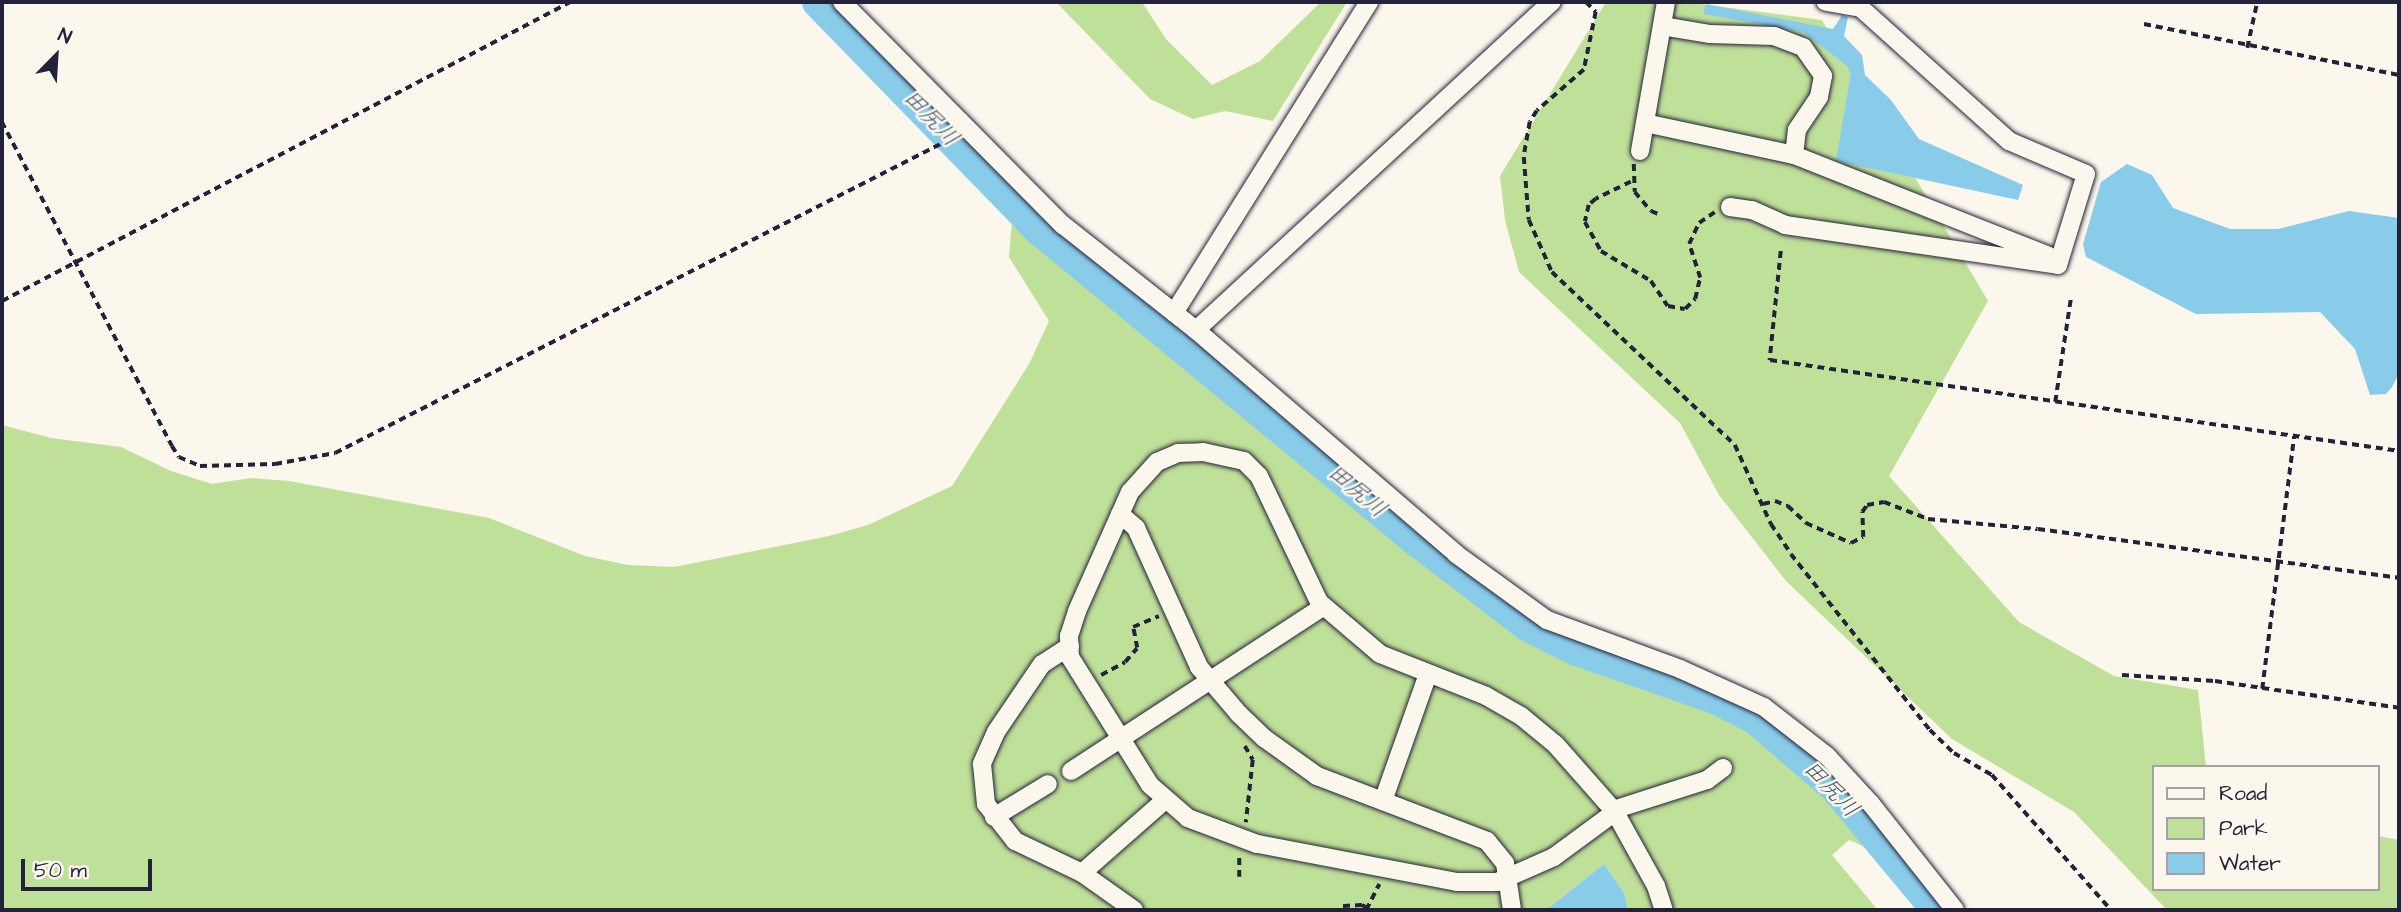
<!DOCTYPE html>
<meta charset="utf-8">
<style>
body{margin:0}
#map{position:relative;width:2401px;height:912px;overflow:hidden;background:#fbf7ec;font-family:"Architects Daughter","Klee One",sans-serif}
div>[style]{position:absolute}
.green>*{inset:0;background:#bfe098}
.water>*{inset:0;background:#89ccea}
.river>*{height:32px;margin:-16px;padding:0 16px;transform-origin:16px;border-radius:16px;background:#89ccea}
.path>*{height:3.5px;margin-top:-1.75px;transform-origin:0;background:repeating-linear-gradient(90deg,#22223b 0 7px,transparent 0 12px)}
.roads{filter:drop-shadow(0 0 2px #22223b) drop-shadow(0 0 2px #22223b)}
.minor>*{height:18px;margin:-9px;padding:0 9px;transform-origin:9px;border-radius:9px;background:#fbf7ec}
span{translate:-50% -50%;white-space:nowrap;text-align:center;line-height:1.15;-webkit-text-stroke:5px #fbf7ec;paint-order:stroke}
.water-label{font-size:23px;color:#415570;font-style:italic}
.frame{position:absolute;inset:0;border:4px solid #22223b;pointer-events:none}
.legend{position:absolute;left:2152px;top:765px;width:228px;height:126px;box-sizing:border-box;background:#fbf7ec;border:2px solid #a4a2a5;margin:0;padding:9px 12px;list-style:none;font-size:21px;color:#22223b}
.legend li{display:flex;align-items:center;gap:14px;height:35px}
.legend b{width:35px;border:2px solid #a4a2a5}
.north{position:absolute;left:21px;top:21px;width:70px;height:70px;-webkit-text-stroke:5px #fbf7ec;paint-order:stroke;rotate:24deg;font-size:19px;font-weight:700;line-height:28px;text-align:center;color:#22223b}
.north::after{content:'';display:block;margin:auto;width:24px;height:32px;background:#22223b;clip-path:polygon(50% 0,100% 100%,50% 72%,0 100%)}
.scale{position:absolute;left:21px;top:859px;width:131px;height:32px;box-sizing:border-box;border:4px solid #22223b;border-top:0;padding-left:9px;font-size:21px;line-height:24px;white-space:nowrap;color:#22223b;-webkit-text-stroke:5px #fbf7ec;paint-order:stroke}
</style>
<div id="map">
<div class="green">
<div style="clip-path:polygon(1056px 2px,1142px 2px,1166px 39px,1212px 85px,1260px 61px,1321px 2px,1347px 2px,1273px 121px,1225px 111px,1193px 119px,1150px 99px)"></div>
<div style="clip-path:polygon(1606px 2px,1685px 2px,1822px 20px,1988px 301px,1889px 476px,2019px 622px,2114px 676px,2198px 690px,2206px 767px,2154px 767px,2154px 889px,2378px 889px,2378px 836px,2399px 840px,2399px 910px,2167px 910px,2074px 812px,1952px 739px,1786px 581px,1719px 495px,1680px 423px,1519px 272px,1505px 220px,1500px 176px)"></div>
<div style="clip-path:polygon(1014px 196px,1126px 297px,1455px 565px,1538px 627px,1592px 651px,1721px 695px,1803px 749px,1844px 787px,1940px 901px,1933px 910px,1923px 910px,1875px 851px,1849px 840px,1832px 855px,1878px 910px,1628px 910px,1624px 893px,1604px 864px,1546px 910px,2px 910px,2px 425px,51px 438px,121px 447px,171px 471px,212px 484px,251px 478px,289px 481px,489px 518px,585px 556px,628px 565px,674px 567px,829px 536px,868px 525px,952px 486px,1029px 364px,1049px 321px,1009px 257px)"></div>
</div>
<div class="water">
<div style="clip-path:polygon(1706px 4px,1833px 29px,1842px 15px,1848px 17px,1844px 36px,1862px 55px,1865px 75px,1891px 100px,1919px 139px,2023px 185px,2018px 200px,1836px 161px,1851px 73px,1847px 66px,1803px 32px,1703px 14px)"></div>
<div style="clip-path:polygon(2127px 164px,2152px 175px,2173px 208px,2230px 229px,2278px 229px,2349px 211px,2399px 218px,2399px 373px,2392px 387px,2386px 394px,2370px 395px,2355px 349px,2320px 312px,2196px 314px,2086px 257px,2083px 244px,2101px 182px)"></div>
<div style="clip-path:polygon(1604px 864px,1624px 893px,1628px 910px,1546px 910px)"></div>
</div>
<div class="river">
<div style="left:818px;top:2px;width:318px;rotate:45.8deg"></div>
<div style="left:1040px;top:230px;width:491px;rotate:39.5deg"></div>
<div style="left:1419px;top:542px;width:136px;rotate:37.5deg"></div>
<div style="left:1527px;top:625px;width:56px;rotate:26.6deg"></div>
<div style="left:1577px;top:650px;width:146px;rotate:19.2deg"></div>
<div style="left:1715px;top:698px;width:45px;rotate:26.6deg"></div>
<div style="left:1755px;top:718px;width:106px;rotate:40.8deg"></div>
<div style="left:1835px;top:787px;width:160px;rotate:50.3deg"></div>
</div>
<div class="path">
<div style="left:1586px;top:2px;width:14px;rotate:45deg"></div>
<div style="left:1596px;top:12px;width:59px;rotate:101.7deg"></div>
<div style="left:1584px;top:70px;width:62px;rotate:138.9deg"></div>
<div style="left:1537px;top:111px;width:13px;rotate:122deg"></div>
<div style="left:1530px;top:122px;width:36px;rotate:100deg"></div>
<div style="left:1524px;top:157px;width:63px;rotate:85.5deg"></div>
<div style="left:1529px;top:220px;width:57px;rotate:66.1deg"></div>
<div style="left:1552px;top:272px;width:252px;rotate:43.4deg"></div>
<div style="left:1735px;top:445px;width:87px;rotate:65.5deg"></div>
<div style="left:1771px;top:524px;width:36px;rotate:56deg"></div>
<div style="left:1791px;top:554px;width:224px;rotate:51.7deg"></div>
<div style="left:1930px;top:730px;width:33px;rotate:44deg"></div>
<div style="left:1954px;top:753px;width:44px;rotate:30.1deg"></div>
<div style="left:1992px;top:775px;width:180px;rotate:48.6deg"></div>
<div style="left:2144px;top:24px;width:260px;rotate:11.3deg"></div>
<div style="left:2247px;top:48px;width:47px;rotate:-77.7deg"></div>
<div style="left:2px;top:122px;width:366px;rotate:62.3deg"></div>
<div style="left:172px;top:446px;width:13px;rotate:58deg"></div>
<div style="left:179px;top:457px;width:23px;rotate:23deg"></div>
<div style="left:200px;top:466px;width:75px;rotate:-1.5deg"></div>
<div style="left:275px;top:464px;width:61px;rotate:-10.4deg"></div>
<div style="left:335px;top:453px;width:695px;rotate:-27.04deg"></div>
<div style="left:1634px;top:164px;width:28px;rotate:88deg"></div>
<div style="left:1635px;top:192px;width:25px;rotate:50deg"></div>
<div style="left:1651px;top:211px;width:11px;rotate:22deg"></div>
<div style="left:1631px;top:182px;width:39px;rotate:154deg"></div>
<div style="left:1596px;top:199px;width:9px;rotate:139deg"></div>
<div style="left:1589px;top:205px;width:17px;rotate:103deg"></div>
<div style="left:1585px;top:222px;width:33px;rotate:61deg"></div>
<div style="left:1601px;top:251px;width:58px;rotate:31deg"></div>
<div style="left:1651px;top:281px;width:30px;rotate:56deg"></div>
<div style="left:1668px;top:306px;width:17px;rotate:10deg"></div>
<div style="left:1685px;top:309px;width:14px;rotate:-45deg"></div>
<div style="left:1695px;top:299px;width:22px;rotate:-77deg"></div>
<div style="left:1700px;top:278px;width:36px;rotate:-108deg"></div>
<div style="left:1689px;top:244px;width:23px;rotate:-65deg"></div>
<div style="left:1699px;top:223px;width:19px;rotate:-35deg"></div>
<div style="left:1781px;top:251px;width:110px;rotate:95.8deg"></div>
<div style="left:1770px;top:360px;width:636px;rotate:8.23deg"></div>
<div style="left:2px;top:301px;width:642px;rotate:-27.76deg"></div>
<div style="left:2055px;top:402px;width:107px;rotate:-81.4deg"></div>
<div style="left:1763px;top:504px;width:12px;rotate:-14deg"></div>
<div style="left:1775px;top:501px;width:14px;rotate:21deg"></div>
<div style="left:1788px;top:506px;width:25px;rotate:43deg"></div>
<div style="left:1806px;top:523px;width:49px;rotate:24deg"></div>
<div style="left:1851px;top:543px;width:13px;rotate:-27deg"></div>
<div style="left:1863px;top:537px;width:25px;rotate:-92deg"></div>
<div style="left:1862px;top:512px;width:9px;rotate:-54deg"></div>
<div style="left:1867px;top:505px;width:17px;rotate:-10deg"></div>
<div style="left:1884px;top:502px;width:47px;rotate:21.1deg"></div>
<div style="left:1928px;top:519px;width:110px;rotate:5.2deg"></div>
<div style="left:2038px;top:529px;width:364px;rotate:7.7deg"></div>
<div style="left:1101px;top:675px;width:27px;rotate:-28deg"></div>
<div style="left:1125px;top:662px;width:18px;rotate:-49deg"></div>
<div style="left:1137px;top:648px;width:21px;rotate:-101deg"></div>
<div style="left:1133px;top:627px;width:28px;rotate:-23deg"></div>
<div style="left:2122px;top:675px;width:93px;rotate:3.7deg"></div>
<div style="left:2215px;top:681px;width:186px;rotate:8.3deg"></div>
<div style="left:2262px;top:689px;width:254px;rotate:-82.8deg"></div>
<div style="left:1245px;top:746px;width:16px;rotate:60deg"></div>
<div style="left:1253px;top:760px;width:63px;rotate:96.3deg"></div>
<div style="left:1239px;top:877px;width:22px;rotate:-90deg"></div>
<div style="left:1343px;top:906px;width:19px;rotate:-3deg"></div>
<div style="left:1362px;top:905px;width:11px;rotate:27deg"></div>
<div style="left:1366px;top:910px;width:29px;rotate:-63deg"></div>
</div>
<div class="roads">
<div class="minor">
<div style="left:842px;top:2px;width:314px;rotate:45.3deg"></div>
<div style="left:1063px;top:225px;width:169px;rotate:38.3deg"></div>
<div style="left:1196px;top:330px;width:343px;rotate:40.7deg"></div>
<div style="left:1456px;top:554px;width:112px;rotate:36deg"></div>
<div style="left:1547px;top:620px;width:142px;rotate:20.2deg"></div>
<div style="left:1680px;top:669px;width:92px;rotate:24.3deg"></div>
<div style="left:1764px;top:707px;width:80px;rotate:37.9deg"></div>
<div style="left:1827px;top:756px;width:65px;rotate:47.5deg"></div>
<div style="left:1871px;top:804px;width:135px;rotate:51.6deg"></div>
<div style="left:1662px;top:26px;width:49px;rotate:9.5deg"></div>
<div style="left:1710px;top:34px;width:64px;rotate:1.8deg"></div>
<div style="left:1774px;top:36px;width:31px;rotate:21deg"></div>
<div style="left:1803px;top:47px;width:35px;rotate:55deg"></div>
<div style="left:1823px;top:76px;width:21px;rotate:101deg"></div>
<div style="left:1819px;top:97px;width:40px;rotate:124deg"></div>
<div style="left:1797px;top:130px;width:25px;rotate:97deg"></div>
<div style="left:1645px;top:123px;width:152px;rotate:12.1deg"></div>
<div style="left:1794px;top:155px;width:274px;rotate:21.6deg"></div>
<div style="left:1640px;top:151px;width:151px;rotate:-80.1deg"></div>
<div style="left:1730px;top:207px;width:22px;rotate:8deg"></div>
<div style="left:1752px;top:210px;width:36px;rotate:24deg"></div>
<div style="left:1785px;top:225px;width:276px;rotate:8.3deg"></div>
<div style="left:2058px;top:265px;width:95px;rotate:-72.9deg"></div>
<div style="left:2086px;top:174px;width:84px;rotate:-156.8deg"></div>
<div style="left:2009px;top:141px;width:199px;rotate:-138.1deg"></div>
<div style="left:1861px;top:8px;width:36px;rotate:-170deg"></div>
<div style="left:1174px;top:313px;width:367px;rotate:-57.9deg"></div>
<div style="left:1196px;top:330px;width:484px;rotate:-42.7deg"></div>
<div style="left:1120px;top:514px;width:21px;rotate:41deg"></div>
<div style="left:1136px;top:528px;width:153px;rotate:65.6deg"></div>
<div style="left:1199px;top:667px;width:62px;rotate:49.6deg"></div>
<div style="left:1239px;top:714px;width:35px;rotate:44deg"></div>
<div style="left:1264px;top:738px;width:65px;rotate:35.6deg"></div>
<div style="left:1317px;top:776px;width:182px;rotate:20.9deg"></div>
<div style="left:1487px;top:841px;width:28px;rotate:51deg"></div>
<div style="left:1505px;top:863px;width:48px;rotate:81.5deg"></div>
<div style="left:1070px;top:646px;width:33px;rotate:147deg"></div>
<div style="left:1042px;top:664px;width:82px;rotate:124.1deg"></div>
<div style="left:996px;top:732px;width:35px;rotate:114deg"></div>
<div style="left:982px;top:764px;width:40px;rotate:84.3deg"></div>
<div style="left:986px;top:804px;width:47px;rotate:51.9deg"></div>
<div style="left:1015px;top:841px;width:74px;rotate:25.5deg"></div>
<div style="left:1082px;top:873px;width:64px;rotate:35.4deg"></div>
<div style="left:1071px;top:771px;width:301px;rotate:-33.1deg"></div>
<div style="left:1383px;top:801px;width:135px;rotate:-70.5deg"></div>
<div style="left:1613px;top:810px;width:99px;rotate:-17.7deg"></div>
<div style="left:1707px;top:780px;width:20px;rotate:-37deg"></div>
<div style="left:1615px;top:812px;width:76px;rotate:143.6deg"></div>
<div style="left:1554px;top:857px;width:62px;rotate:156.3deg"></div>
<div style="left:1497px;top:882px;width:40px;rotate:180deg"></div>
<div style="left:1457px;top:882px;width:204px;rotate:-169.2deg"></div>
<div style="left:1257px;top:844px;width:74px;rotate:-159.4deg"></div>
<div style="left:1188px;top:818px;width:50px;rotate:-139deg"></div>
<div style="left:1150px;top:785px;width:151px;rotate:-122deg"></div>
<div style="left:1070px;top:657px;width:21px;rotate:-93deg"></div>
<div style="left:1069px;top:636px;width:26px;rotate:-72deg"></div>
<div style="left:1077px;top:611px;width:130px;rotate:-66deg"></div>
<div style="left:1130px;top:492px;width:40px;rotate:-48deg"></div>
<div style="left:1157px;top:462px;width:23px;rotate:-23deg"></div>
<div style="left:1178px;top:453px;width:25px;rotate:-2deg"></div>
<div style="left:1203px;top:452px;width:42px;rotate:12.4deg"></div>
<div style="left:1244px;top:461px;width:21px;rotate:45deg"></div>
<div style="left:1259px;top:476px;width:140px;rotate:64.5deg"></div>
<div style="left:1319px;top:602px;width:80px;rotate:40.4deg"></div>
<div style="left:1380px;top:654px;width:114px;rotate:21.6deg"></div>
<div style="left:1486px;top:696px;width:40px;rotate:29.7deg"></div>
<div style="left:1521px;top:716px;width:45px;rotate:39.6deg"></div>
<div style="left:1556px;top:745px;width:89px;rotate:48.6deg"></div>
<div style="left:1615px;top:812px;width:85px;rotate:61deg"></div>
<div style="left:1656px;top:886px;width:25px;rotate:72deg"></div>
<div style="left:994px;top:817px;width:63px;rotate:-31.4deg"></div>
<div style="left:1082px;top:873px;width:109px;rotate:-41.3deg"></div>
</div>
</div>
<div class="water-label">
<span style="left:931px;top:118px;rotate:46deg">田尻川</span>
<span style="left:1357px;top:491px;rotate:40deg">田尻川</span>
<span style="left:1831px;top:789px;rotate:46deg">田尻川</span>
</div>
<div class="frame"></div>
<ul class="legend">
<li><b style="height:9px;background:#fbf7ec"></b>Road</li>
<li><b style="height:19px;background:#bfe098"></b>Park</li>
<li><b style="height:19px;background:#89ccea"></b>Water</li>
</ul>
<div class="north">N</div>
<div class="scale">50 m</div>
</div>
